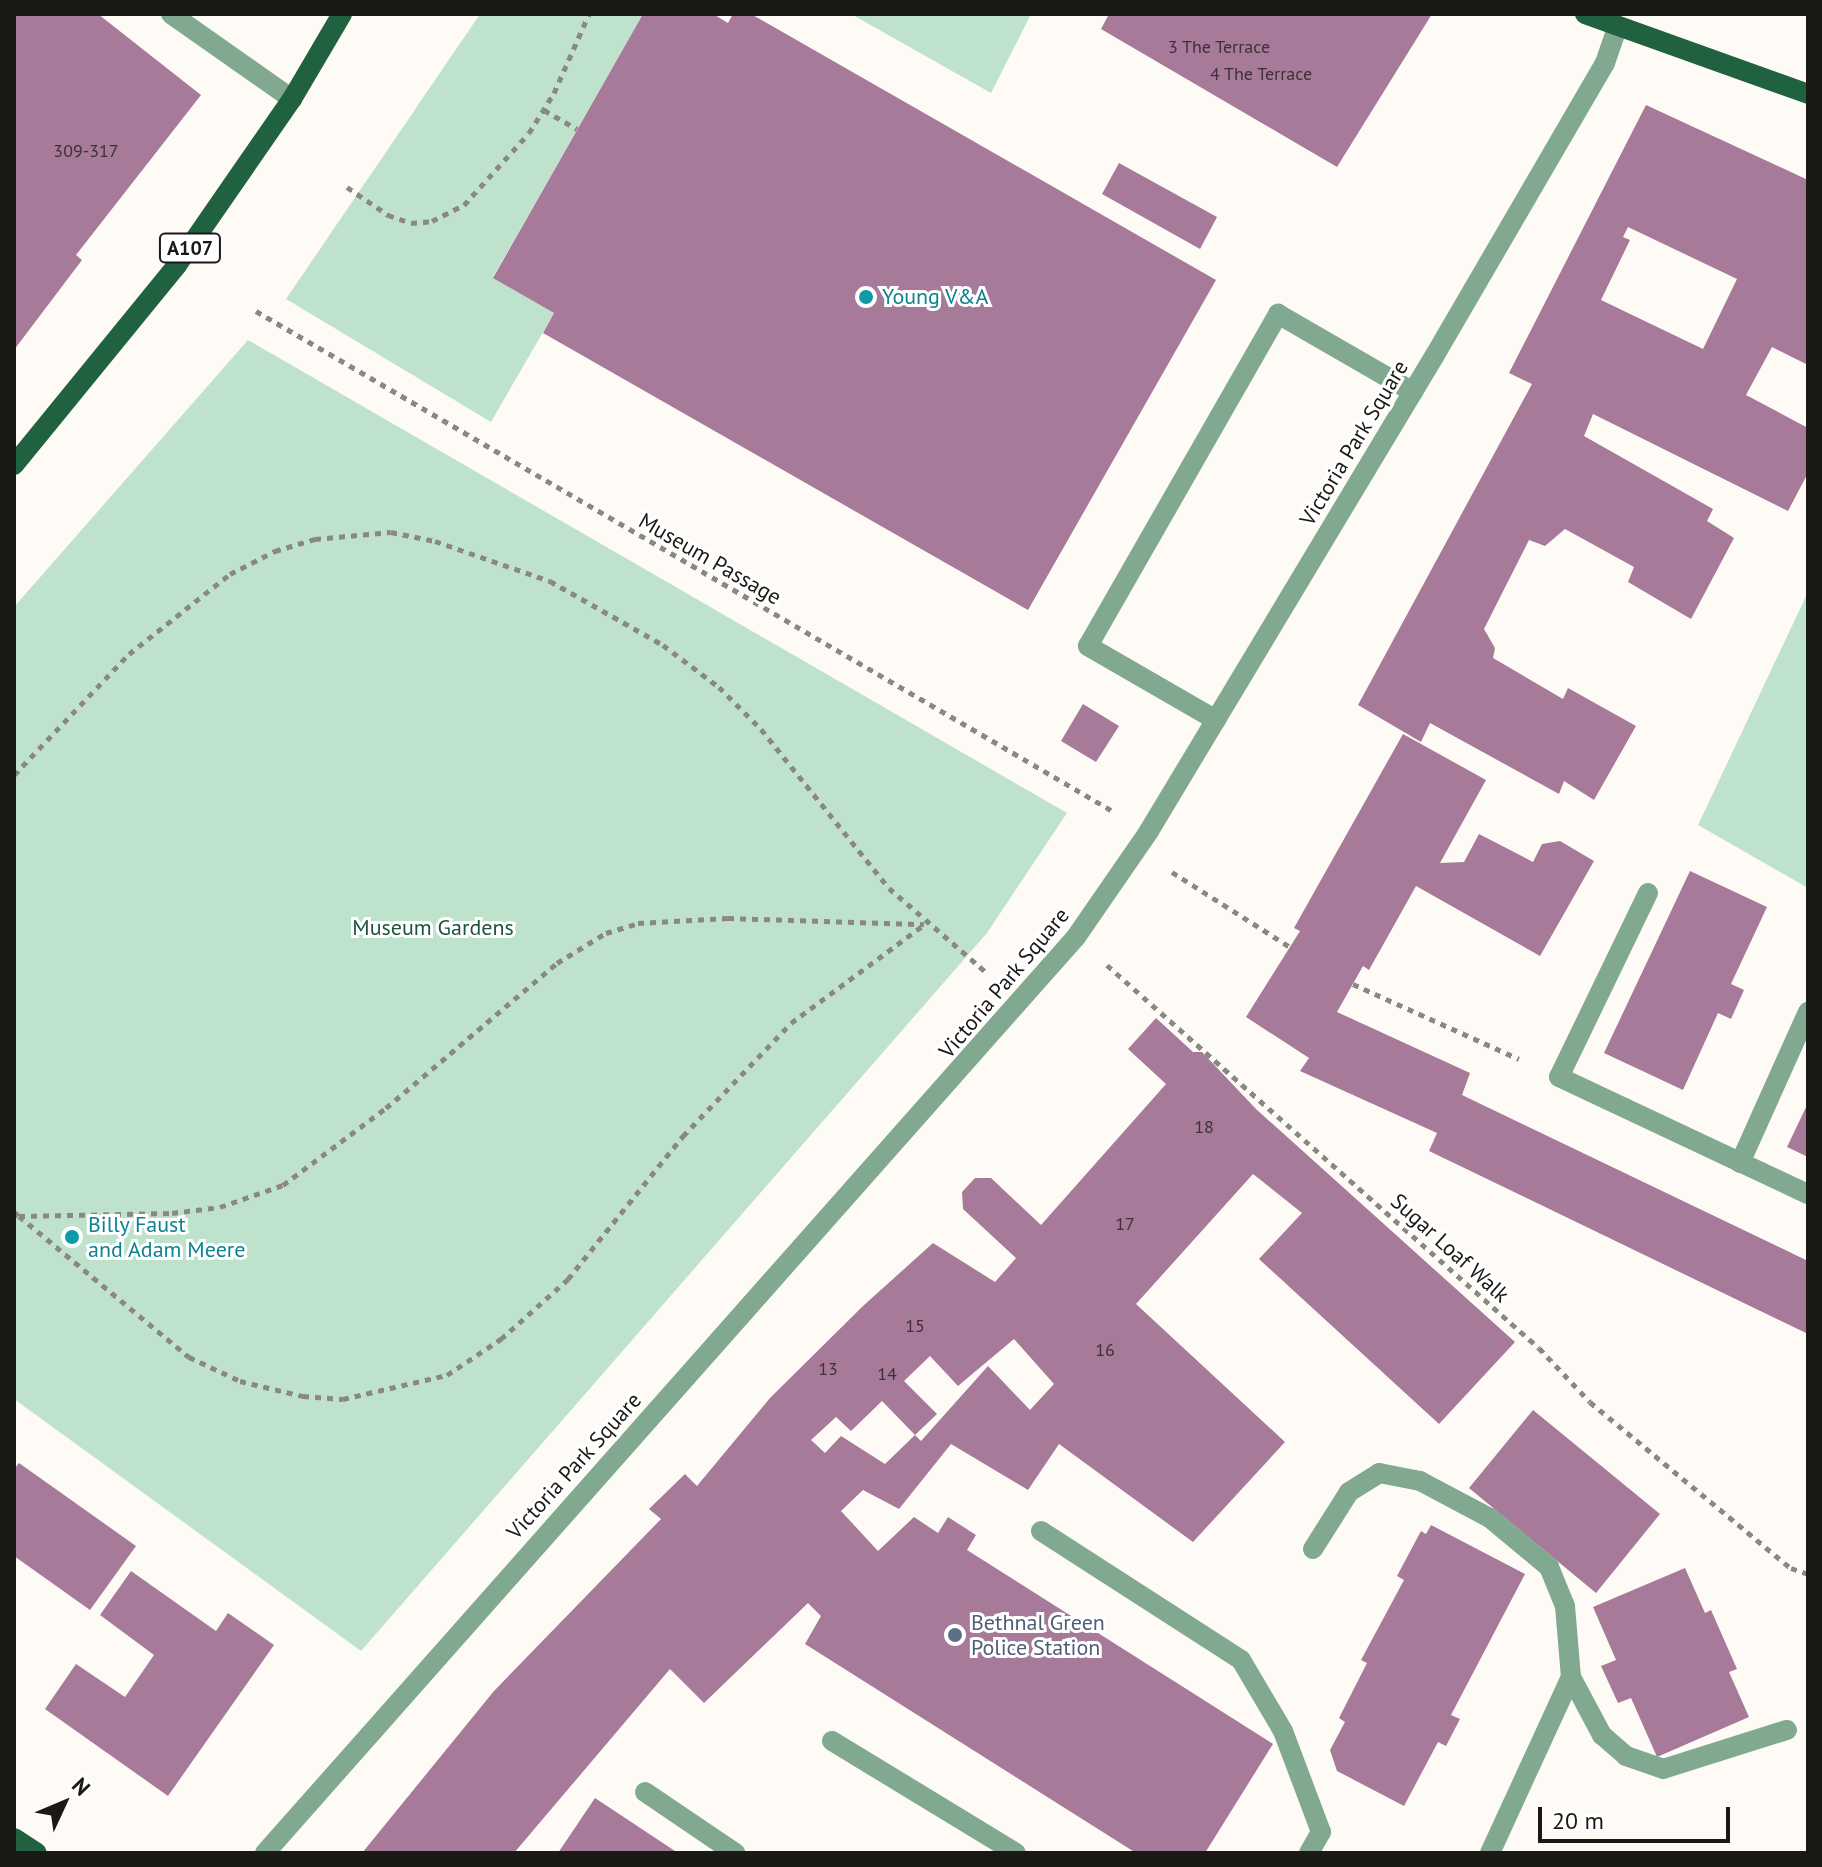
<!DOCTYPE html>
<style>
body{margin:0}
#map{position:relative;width:1822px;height:1867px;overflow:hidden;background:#fefbf6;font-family:"PT Sans",sans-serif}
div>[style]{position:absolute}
.green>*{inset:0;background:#bfe2cc}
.building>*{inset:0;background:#a67a98}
.path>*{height:5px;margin-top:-2.5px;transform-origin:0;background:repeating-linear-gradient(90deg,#8a8884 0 6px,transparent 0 12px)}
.minor>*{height:20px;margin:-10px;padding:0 10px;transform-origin:10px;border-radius:10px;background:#81a990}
.major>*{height:20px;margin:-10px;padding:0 10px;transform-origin:10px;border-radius:10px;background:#20613f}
.dots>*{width:22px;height:22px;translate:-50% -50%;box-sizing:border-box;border:4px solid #fff;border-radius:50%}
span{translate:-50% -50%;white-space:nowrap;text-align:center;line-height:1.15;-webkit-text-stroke:6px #fff;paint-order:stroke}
.number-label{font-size:18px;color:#3e3136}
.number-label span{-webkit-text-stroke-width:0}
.shield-label span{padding:2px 6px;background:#fff;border:2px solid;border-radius:6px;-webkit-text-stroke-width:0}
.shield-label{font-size:20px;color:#1b1916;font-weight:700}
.culture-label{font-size:22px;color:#0d838f}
.left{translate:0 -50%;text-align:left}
.street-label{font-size:22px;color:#1b1916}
.park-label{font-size:22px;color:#1b5437}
.service-label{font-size:22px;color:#4e5e75}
.frame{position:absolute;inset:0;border:16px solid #1b1916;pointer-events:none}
.north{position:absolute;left:24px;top:1763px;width:80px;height:80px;-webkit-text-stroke:6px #fff;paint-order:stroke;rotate:46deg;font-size:22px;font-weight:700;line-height:32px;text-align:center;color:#1b1916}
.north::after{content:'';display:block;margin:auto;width:28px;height:36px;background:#1b1916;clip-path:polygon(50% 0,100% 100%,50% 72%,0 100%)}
.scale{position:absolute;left:1538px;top:1807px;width:192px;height:36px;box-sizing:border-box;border:4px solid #1b1916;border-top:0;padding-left:10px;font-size:24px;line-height:28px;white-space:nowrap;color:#1b1916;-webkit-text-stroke:6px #fff;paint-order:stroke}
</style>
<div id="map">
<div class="green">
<div style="clip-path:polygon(480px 14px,643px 14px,493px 277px,554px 313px,491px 422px,286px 299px)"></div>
<div style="clip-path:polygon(851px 14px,1031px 14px,991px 93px)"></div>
<div style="clip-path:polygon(248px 340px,1067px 813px,987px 933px,361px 1651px,14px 1399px,14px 607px)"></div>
<div style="clip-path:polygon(1808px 592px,1808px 888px,1698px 825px)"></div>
</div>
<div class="building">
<div style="clip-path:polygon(14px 14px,98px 14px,201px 95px,76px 255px,82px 260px,14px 350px)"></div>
<div style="clip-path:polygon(643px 14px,713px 14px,728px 23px,733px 14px,751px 14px,1216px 280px,1028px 610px,543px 333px,554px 313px,493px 278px)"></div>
<div style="clip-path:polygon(1109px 14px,1432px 14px,1337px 167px,1101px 29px)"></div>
<div style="clip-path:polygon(evenodd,1646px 105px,1808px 180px,1808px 365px,1772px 347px,1746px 395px,1808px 428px,1808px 473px,1788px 511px,1593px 414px,1584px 436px,1713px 509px,1707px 521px,1734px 538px,1691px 619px,1628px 582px,1634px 567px,1565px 529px,1545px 546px,1529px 540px,1484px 629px,1495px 648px,1493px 658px,1563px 699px,1568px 688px,1636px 726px,1594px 800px,1564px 781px,1559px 794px,1430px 723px,1421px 742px,1358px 705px,1532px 384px,1509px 373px,1646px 105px,1628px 227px,1737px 279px,1703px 349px,1601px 300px,1630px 240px,1623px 237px,1628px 227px)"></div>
<div style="clip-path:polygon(1119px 163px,1217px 217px,1200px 249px,1102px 194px)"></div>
<div style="clip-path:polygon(1083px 704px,1119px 726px,1096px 762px,1061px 741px)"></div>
<div style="clip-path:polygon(1403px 734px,1486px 780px,1440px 863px,1464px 862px,1479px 834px,1533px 862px,1542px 844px,1560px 841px,1594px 861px,1540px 956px,1416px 886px,1369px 970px,1363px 966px,1337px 1012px,1470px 1073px,1462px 1095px,1808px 1261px,1808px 1334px,1429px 1151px,1437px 1133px,1300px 1071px,1309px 1058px,1246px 1017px,1300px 931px,1294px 928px)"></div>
<div style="clip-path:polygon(1690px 871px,1767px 907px,1731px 984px,1744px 990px,1731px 1019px,1718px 1013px,1683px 1090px,1604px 1053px)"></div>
<div style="clip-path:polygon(evenodd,1156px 1018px,1193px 1052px,1202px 1052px,1256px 1109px,1515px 1342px,1439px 1424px,1259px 1259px,1302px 1213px,1253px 1174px,1136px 1304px,1285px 1442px,1193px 1542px,1059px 1444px,1028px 1490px,951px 1444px,899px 1509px,863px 1490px,841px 1511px,878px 1551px,914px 1517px,938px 1533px,948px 1517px,976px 1535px,967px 1550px,1273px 1744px,1205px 1853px,1136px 1853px,805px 1644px,821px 1616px,808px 1603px,704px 1703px,670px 1669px,514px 1853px,362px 1853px,494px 1691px,661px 1519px,649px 1509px,685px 1474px,697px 1486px,770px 1398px,863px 1306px,933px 1243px,995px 1282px,1016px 1258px,963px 1209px,962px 1192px,975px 1178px,991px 1178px,1041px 1225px,1166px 1084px,1128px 1049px,1156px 1018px,1014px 1339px,1054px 1384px,1030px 1410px,988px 1366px,921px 1441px,915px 1435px,885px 1464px,841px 1436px,825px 1453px,811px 1440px,836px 1417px,851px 1431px,882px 1401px,915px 1435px,937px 1414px,904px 1381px,930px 1356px,958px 1386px,1014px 1339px)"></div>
<div style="clip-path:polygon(1808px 1103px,1808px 1157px,1787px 1147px)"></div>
<div style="clip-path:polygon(1533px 1410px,1660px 1514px,1596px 1593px,1469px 1488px)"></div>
<div style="clip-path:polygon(19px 1463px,136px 1546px,90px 1610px,14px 1556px,14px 1469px)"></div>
<div style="clip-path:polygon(1431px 1525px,1525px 1574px,1451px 1715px,1460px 1719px,1446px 1746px,1438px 1742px,1404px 1806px,1337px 1771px,1330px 1750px,1345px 1722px,1339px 1718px,1367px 1663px,1361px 1660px,1404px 1580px,1397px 1576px,1421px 1531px,1426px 1534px)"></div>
<div style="clip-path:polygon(1685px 1568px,1705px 1613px,1711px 1610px,1737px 1669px,1729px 1672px,1749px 1717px,1657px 1757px,1631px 1698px,1618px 1703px,1601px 1666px,1616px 1660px,1593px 1607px)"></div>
<div style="clip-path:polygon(131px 1571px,216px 1631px,228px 1613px,274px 1645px,168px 1796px,45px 1709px,76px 1664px,125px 1697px,154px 1655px,100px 1615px)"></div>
<div style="clip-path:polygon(595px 1798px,678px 1853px,558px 1853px)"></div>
</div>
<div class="path">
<div style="left:544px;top:110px;width:38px;rotate:30deg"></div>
<div style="left:347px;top:187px;width:50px;rotate:34.3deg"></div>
<div style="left:388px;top:215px;width:24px;rotate:19deg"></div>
<div style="left:411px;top:223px;width:21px;rotate:-5deg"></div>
<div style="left:432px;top:221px;width:36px;rotate:-27deg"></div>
<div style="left:464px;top:205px;width:97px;rotate:-47.9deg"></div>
<div style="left:529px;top:133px;width:47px;rotate:-58deg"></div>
<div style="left:554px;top:93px;width:86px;rotate:-66.1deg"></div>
<div style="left:256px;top:311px;width:990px;rotate:30.27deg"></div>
<div style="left:14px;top:775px;width:167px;rotate:-46.5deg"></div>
<div style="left:129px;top:654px;width:129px;rotate:-38.4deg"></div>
<div style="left:230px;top:574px;width:51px;rotate:-27.1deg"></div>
<div style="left:275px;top:551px;width:42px;rotate:-16.7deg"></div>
<div style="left:315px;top:539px;width:76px;rotate:-5.3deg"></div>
<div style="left:391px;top:532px;width:45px;rotate:11.6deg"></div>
<div style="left:435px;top:541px;width:122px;rotate:19.2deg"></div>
<div style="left:550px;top:581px;width:130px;rotate:29.5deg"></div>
<div style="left:663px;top:645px;width:70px;rotate:36.9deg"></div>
<div style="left:719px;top:687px;width:59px;rotate:45deg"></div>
<div style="left:761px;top:729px;width:204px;rotate:51.2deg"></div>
<div style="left:889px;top:888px;width:128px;rotate:40.9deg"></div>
<div style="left:1172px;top:872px;width:140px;rotate:32.4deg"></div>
<div style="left:1107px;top:965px;width:577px;rotate:41.56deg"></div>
<div style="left:1539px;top:1348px;width:74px;rotate:46.6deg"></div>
<div style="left:1590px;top:1402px;width:261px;rotate:39.6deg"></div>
<div style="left:1791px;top:1568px;width:18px;rotate:19deg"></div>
<div style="left:1353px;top:984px;width:182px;rotate:24.3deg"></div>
<div style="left:14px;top:1212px;width:6px;rotate:39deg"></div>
<div style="left:19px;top:1216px;width:153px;rotate:-1.1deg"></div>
<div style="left:172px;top:1213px;width:48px;rotate:-7.1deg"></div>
<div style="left:220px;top:1207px;width:67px;rotate:-19.2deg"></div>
<div style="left:283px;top:1185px;width:129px;rotate:-36.8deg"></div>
<div style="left:386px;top:1108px;width:224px;rotate:-40.3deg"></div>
<div style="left:557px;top:963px;width:57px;rotate:-31.5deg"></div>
<div style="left:606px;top:933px;width:34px;rotate:-17deg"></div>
<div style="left:638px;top:923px;width:90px;rotate:-3.2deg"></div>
<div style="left:728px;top:918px;width:196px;rotate:1.8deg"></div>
<div style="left:19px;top:1216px;width:221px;rotate:39.7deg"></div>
<div style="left:189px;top:1357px;width:56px;rotate:25.2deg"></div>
<div style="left:240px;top:1381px;width:65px;rotate:13.4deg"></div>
<div style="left:303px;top:1396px;width:40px;rotate:4.3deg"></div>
<div style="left:343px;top:1399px;width:107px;rotate:-13deg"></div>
<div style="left:447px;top:1375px;width:65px;rotate:-33.7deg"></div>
<div style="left:501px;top:1339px;width:90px;rotate:-41.8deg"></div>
<div style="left:568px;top:1279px;width:184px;rotate:-51.2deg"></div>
<div style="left:683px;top:1136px;width:156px;rotate:-46.3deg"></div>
<div style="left:791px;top:1023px;width:167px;rotate:-36.5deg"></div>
</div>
<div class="minor">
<div style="left:171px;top:14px;width:148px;rotate:35.1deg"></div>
<div style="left:1216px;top:720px;width:148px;rotate:-150deg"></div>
<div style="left:1088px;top:646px;width:383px;rotate:-60.2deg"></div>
<div style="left:1278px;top:314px;width:156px;rotate:30deg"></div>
<div style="left:1648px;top:893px;width:204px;rotate:115.8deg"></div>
<div style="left:1559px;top:1077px;width:275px;rotate:25.2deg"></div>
<div style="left:1740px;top:1163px;width:166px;rotate:-65.8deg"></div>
<div style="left:1041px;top:1531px;width:238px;rotate:32.8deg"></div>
<div style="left:1241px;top:1660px;width:82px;rotate:59.4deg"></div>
<div style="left:1283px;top:1731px;width:108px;rotate:69.4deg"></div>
<div style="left:1321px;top:1832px;width:24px;rotate:120deg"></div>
<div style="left:1313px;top:1549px;width:67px;rotate:-57.7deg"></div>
<div style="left:1349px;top:1492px;width:36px;rotate:-32deg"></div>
<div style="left:1379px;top:1473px;width:42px;rotate:11deg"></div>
<div style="left:1420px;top:1481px;width:79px;rotate:27.9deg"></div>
<div style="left:1490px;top:1518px;width:77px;rotate:39.7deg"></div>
<div style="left:1549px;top:1567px;width:42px;rotate:67.7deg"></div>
<div style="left:1565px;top:1606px;width:71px;rotate:85.2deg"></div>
<div style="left:1571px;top:1677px;width:66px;rotate:61.9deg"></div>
<div style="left:1602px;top:1735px;width:32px;rotate:41deg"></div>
<div style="left:1626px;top:1756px;width:39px;rotate:19deg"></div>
<div style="left:1663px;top:1769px;width:130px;rotate:-17.5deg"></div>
<div style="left:832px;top:1741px;width:215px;rotate:31.3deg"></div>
<div style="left:645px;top:1792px;width:109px;rotate:34.1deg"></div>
<div style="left:265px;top:1853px;width:1223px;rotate:-48.48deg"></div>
<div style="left:1076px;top:937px;width:129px;rotate:-55.4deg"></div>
<div style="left:1149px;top:831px;width:555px;rotate:-59deg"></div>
<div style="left:1435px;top:355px;width:338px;rotate:-59.8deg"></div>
<div style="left:1605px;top:63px;width:39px;rotate:-71deg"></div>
<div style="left:1490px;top:1853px;width:194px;rotate:-65.3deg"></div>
</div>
<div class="major">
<div style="left:1585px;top:14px;width:237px;rotate:19.7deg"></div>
<div style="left:14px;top:465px;width:258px;rotate:-50.8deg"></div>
<div style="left:177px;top:265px;width:202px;rotate:-55.3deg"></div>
<div style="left:292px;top:99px;width:99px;rotate:-59.5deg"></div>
<div style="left:14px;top:1838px;width:27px;rotate:33deg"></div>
</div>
<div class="dots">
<div style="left:866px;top:297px;background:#0f9aa8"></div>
<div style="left:72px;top:1237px;background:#0f9aa8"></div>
<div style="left:955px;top:1635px;background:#5c6f8a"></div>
</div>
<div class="number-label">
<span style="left:1219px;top:47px">3 The Terrace</span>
<span style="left:1261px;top:74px">4 The Terrace</span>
<span style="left:86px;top:151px">309-317</span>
<span style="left:1204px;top:1127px">18</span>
<span style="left:1125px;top:1224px">17</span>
<span style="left:915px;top:1326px">15</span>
<span style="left:1105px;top:1350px">16</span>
<span style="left:828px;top:1369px">13</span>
<span style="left:887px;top:1374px">14</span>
</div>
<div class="shield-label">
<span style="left:190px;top:248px">A107</span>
</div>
<div class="culture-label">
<span class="left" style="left:882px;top:297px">Young V&amp;A</span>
<span class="left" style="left:88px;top:1237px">Billy Faust<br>and Adam Meere</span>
</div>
<div class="street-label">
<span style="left:1354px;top:443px;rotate:-59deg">Victoria Park Square</span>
<span style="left:710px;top:559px;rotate:30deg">Museum Passage</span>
<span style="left:1004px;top:983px;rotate:-50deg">Victoria Park Square</span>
<span style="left:1450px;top:1248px;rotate:42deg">Sugar Loaf Walk</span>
<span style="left:574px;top:1466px;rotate:-48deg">Victoria Park Square</span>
</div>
<div class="park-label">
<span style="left:433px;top:928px">Museum Gardens</span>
</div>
<div class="service-label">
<span class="left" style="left:971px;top:1635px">Bethnal Green<br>Police Station</span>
</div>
<div class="frame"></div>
<div class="north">N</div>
<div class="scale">20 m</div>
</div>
